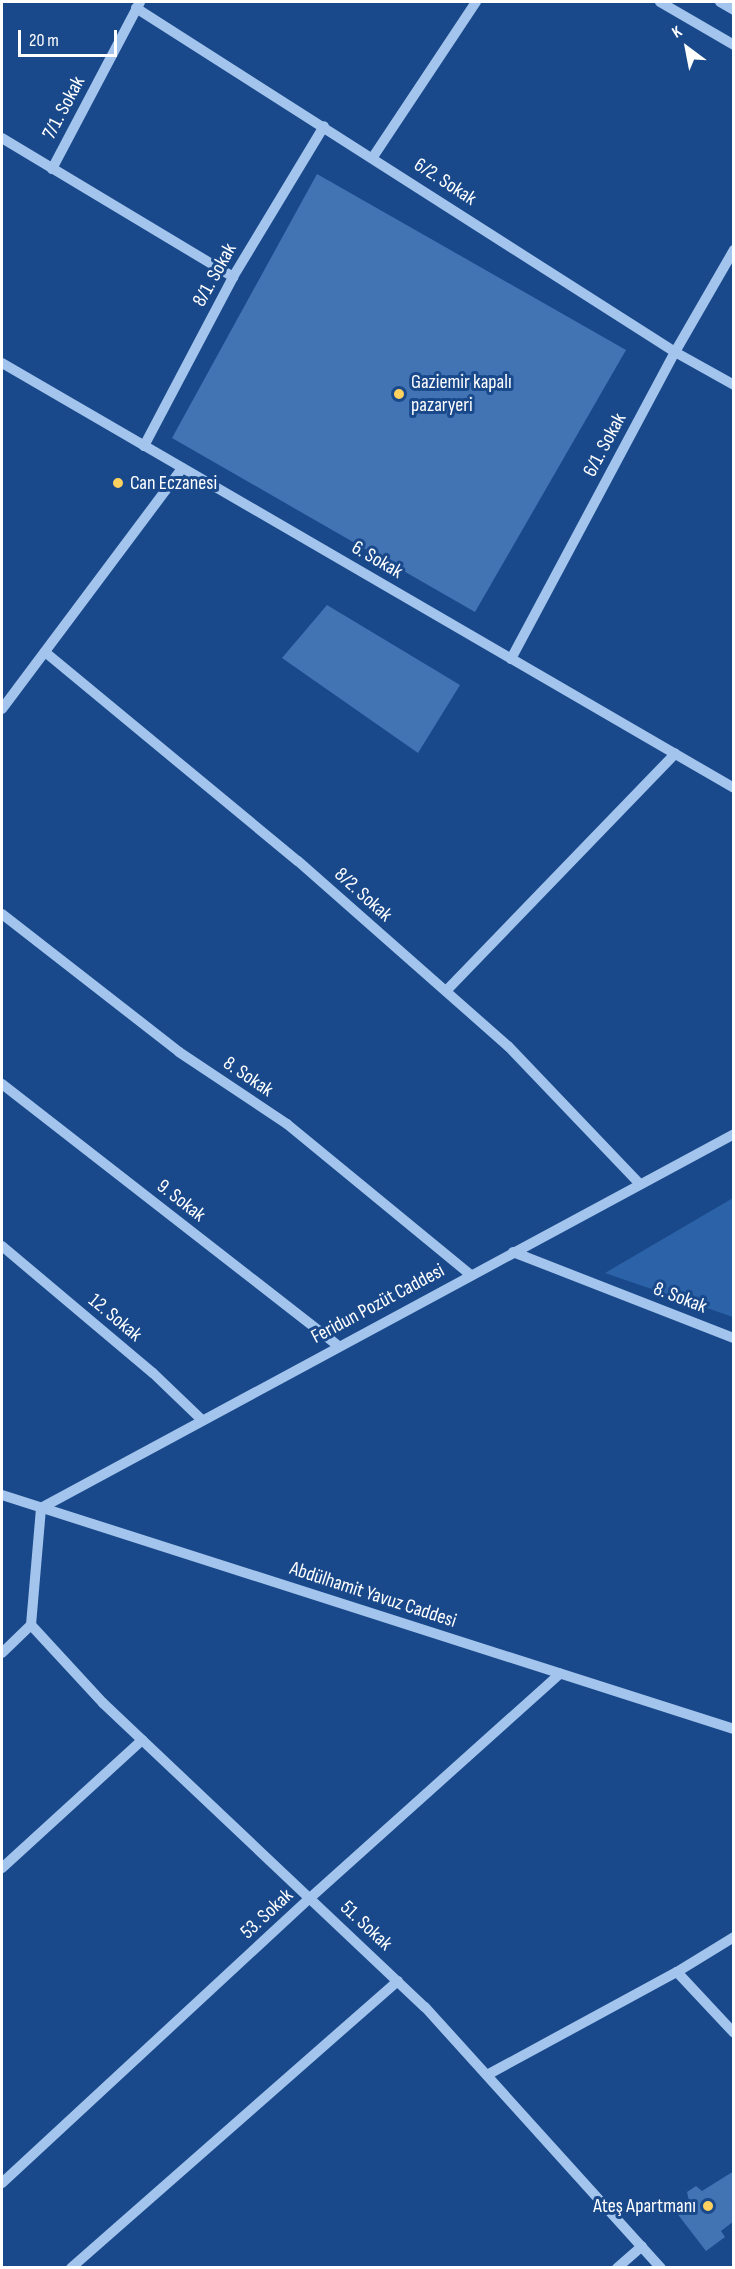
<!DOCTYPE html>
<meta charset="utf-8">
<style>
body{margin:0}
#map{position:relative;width:735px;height:2269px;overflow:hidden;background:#19498a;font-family:"Sofia Sans Condensed",sans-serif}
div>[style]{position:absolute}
.green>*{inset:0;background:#2c63a8}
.building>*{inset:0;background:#4273b3}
.minor>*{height:10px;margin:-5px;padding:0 5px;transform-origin:5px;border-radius:5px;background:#a3c4ed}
.dots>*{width:16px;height:16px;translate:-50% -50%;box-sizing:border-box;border:3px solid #19498a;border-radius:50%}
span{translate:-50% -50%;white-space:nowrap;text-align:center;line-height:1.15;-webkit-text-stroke:6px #19498a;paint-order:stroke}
.street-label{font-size:20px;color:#fff}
.poi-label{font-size:20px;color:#fff}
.left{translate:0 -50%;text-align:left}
.right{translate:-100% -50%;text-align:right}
.frame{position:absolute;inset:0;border:3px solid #fff;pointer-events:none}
.north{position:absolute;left:657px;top:18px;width:60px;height:60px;-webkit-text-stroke:4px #19498a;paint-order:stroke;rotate:328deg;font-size:16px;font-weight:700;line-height:24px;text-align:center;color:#fff}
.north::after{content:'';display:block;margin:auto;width:21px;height:27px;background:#fff;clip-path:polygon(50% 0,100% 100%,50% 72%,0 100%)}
.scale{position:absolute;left:18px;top:30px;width:99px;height:27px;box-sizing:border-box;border:3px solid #fff;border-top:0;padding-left:8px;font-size:18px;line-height:21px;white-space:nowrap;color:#fff;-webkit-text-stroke:4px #19498a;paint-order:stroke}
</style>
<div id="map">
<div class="green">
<div style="clip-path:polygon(733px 1198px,733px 1317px,605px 1273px)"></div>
</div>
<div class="building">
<div style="clip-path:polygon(317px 174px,626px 350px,475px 612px,172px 438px)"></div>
<div style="clip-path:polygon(327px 605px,460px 685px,418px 753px,282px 658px)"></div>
<div style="clip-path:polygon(734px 2171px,734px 2221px,721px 2231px,725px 2237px,706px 2251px,676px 2212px,689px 2201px,687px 2192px,696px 2186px,702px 2191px)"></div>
</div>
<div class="minor">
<div style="left:660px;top:2px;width:86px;rotate:30.2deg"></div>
<div style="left:720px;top:2px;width:16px;rotate:30deg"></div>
<div style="left:136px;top:8px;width:639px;rotate:32.55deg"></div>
<div style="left:675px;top:352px;width:68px;rotate:29.2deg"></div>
<div style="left:2px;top:138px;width:270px;rotate:31deg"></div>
<div style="left:373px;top:157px;width:186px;rotate:-56.4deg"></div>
<div style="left:52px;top:169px;width:189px;rotate:-62.2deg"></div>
<div style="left:2px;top:363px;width:846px;rotate:30.14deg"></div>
<div style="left:144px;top:446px;width:191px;rotate:-62.2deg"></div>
<div style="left:233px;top:277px;width:176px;rotate:-58.9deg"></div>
<div style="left:45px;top:652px;width:328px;rotate:39.6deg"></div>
<div style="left:298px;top:861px;width:280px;rotate:41.4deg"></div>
<div style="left:508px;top:1046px;width:191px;rotate:46.3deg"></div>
<div style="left:511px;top:659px;width:348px;rotate:-61.9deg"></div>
<div style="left:675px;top:352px;width:118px;rotate:-60deg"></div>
<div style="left:2px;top:709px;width:301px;rotate:-53.2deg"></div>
<div style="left:2px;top:914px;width:224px;rotate:37.9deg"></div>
<div style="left:179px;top:1052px;width:130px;rotate:33.7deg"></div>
<div style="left:287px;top:1124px;width:238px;rotate:39.4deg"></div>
<div style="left:446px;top:991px;width:330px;rotate:-46deg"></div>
<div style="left:2px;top:1084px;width:426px;rotate:37.9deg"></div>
<div style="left:2px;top:1246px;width:197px;rotate:40.1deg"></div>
<div style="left:153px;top:1373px;width:68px;rotate:43.8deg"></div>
<div style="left:513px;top:1252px;width:237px;rotate:21.3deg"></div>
<div style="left:2px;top:1495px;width:768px;rotate:17.73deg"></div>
<div style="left:31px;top:1625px;width:106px;rotate:47.3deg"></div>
<div style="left:103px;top:1703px;width:443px;rotate:43.4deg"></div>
<div style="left:425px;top:2007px;width:352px;rotate:47.9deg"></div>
<div style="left:2px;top:1653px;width:40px;rotate:-44deg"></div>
<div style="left:31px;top:1625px;width:117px;rotate:-85.1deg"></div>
<div style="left:41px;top:1508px;width:787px;rotate:-28.35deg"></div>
<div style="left:2px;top:1868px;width:190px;rotate:-42.4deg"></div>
<div style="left:734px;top:1937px;width:67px;rotate:148.4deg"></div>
<div style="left:677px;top:1972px;width:83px;rotate:46.9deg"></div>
<div style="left:487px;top:2075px;width:216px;rotate:-28.5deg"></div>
<div style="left:2px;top:2183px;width:420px;rotate:-42.8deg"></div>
<div style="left:310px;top:1898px;width:336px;rotate:-41.9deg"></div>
<div style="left:71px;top:2268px;width:435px;rotate:-41.3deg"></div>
<div style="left:617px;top:2268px;width:33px;rotate:-41deg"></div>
</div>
<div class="dots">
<div style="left:399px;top:394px;background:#ffd25f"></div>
<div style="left:118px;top:483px;background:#ffd25f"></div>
<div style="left:708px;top:2206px;background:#ffd25f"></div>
</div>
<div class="street-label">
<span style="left:64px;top:108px;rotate:-62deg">7/1. Sokak</span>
<span style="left:445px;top:182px;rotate:33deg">6/2. Sokak</span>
<span style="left:215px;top:275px;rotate:-61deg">8/1. Sokak</span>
<span style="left:605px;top:445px;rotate:-62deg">6/1. Sokak</span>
<span style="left:377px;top:560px;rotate:30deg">6. Sokak</span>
<span style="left:363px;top:895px;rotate:42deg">8/2. Sokak</span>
<span style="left:248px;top:1077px;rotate:34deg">8. Sokak</span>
<span style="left:181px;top:1201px;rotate:38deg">9. Sokak</span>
<span style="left:680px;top:1298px;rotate:21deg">8. Sokak</span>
<span style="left:378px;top:1304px;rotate:-28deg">Feridun Pozüt Caddesi</span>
<span style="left:115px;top:1318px;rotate:40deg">12. Sokak</span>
<span style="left:373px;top:1595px;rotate:18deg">Abdülhamit Yavuz Caddesi</span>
<span style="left:267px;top:1914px;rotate:-43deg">53. Sokak</span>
<span style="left:366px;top:1926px;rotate:43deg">51. Sokak</span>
</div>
<div class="poi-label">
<span class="left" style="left:411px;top:394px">Gaziemir kapalı<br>pazaryeri</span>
<span class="left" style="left:130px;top:483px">Can Eczanesi</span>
<span class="right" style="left:696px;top:2206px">Ateş Apartmanı</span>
</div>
<div class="frame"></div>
<div class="north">K</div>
<div class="scale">20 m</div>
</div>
